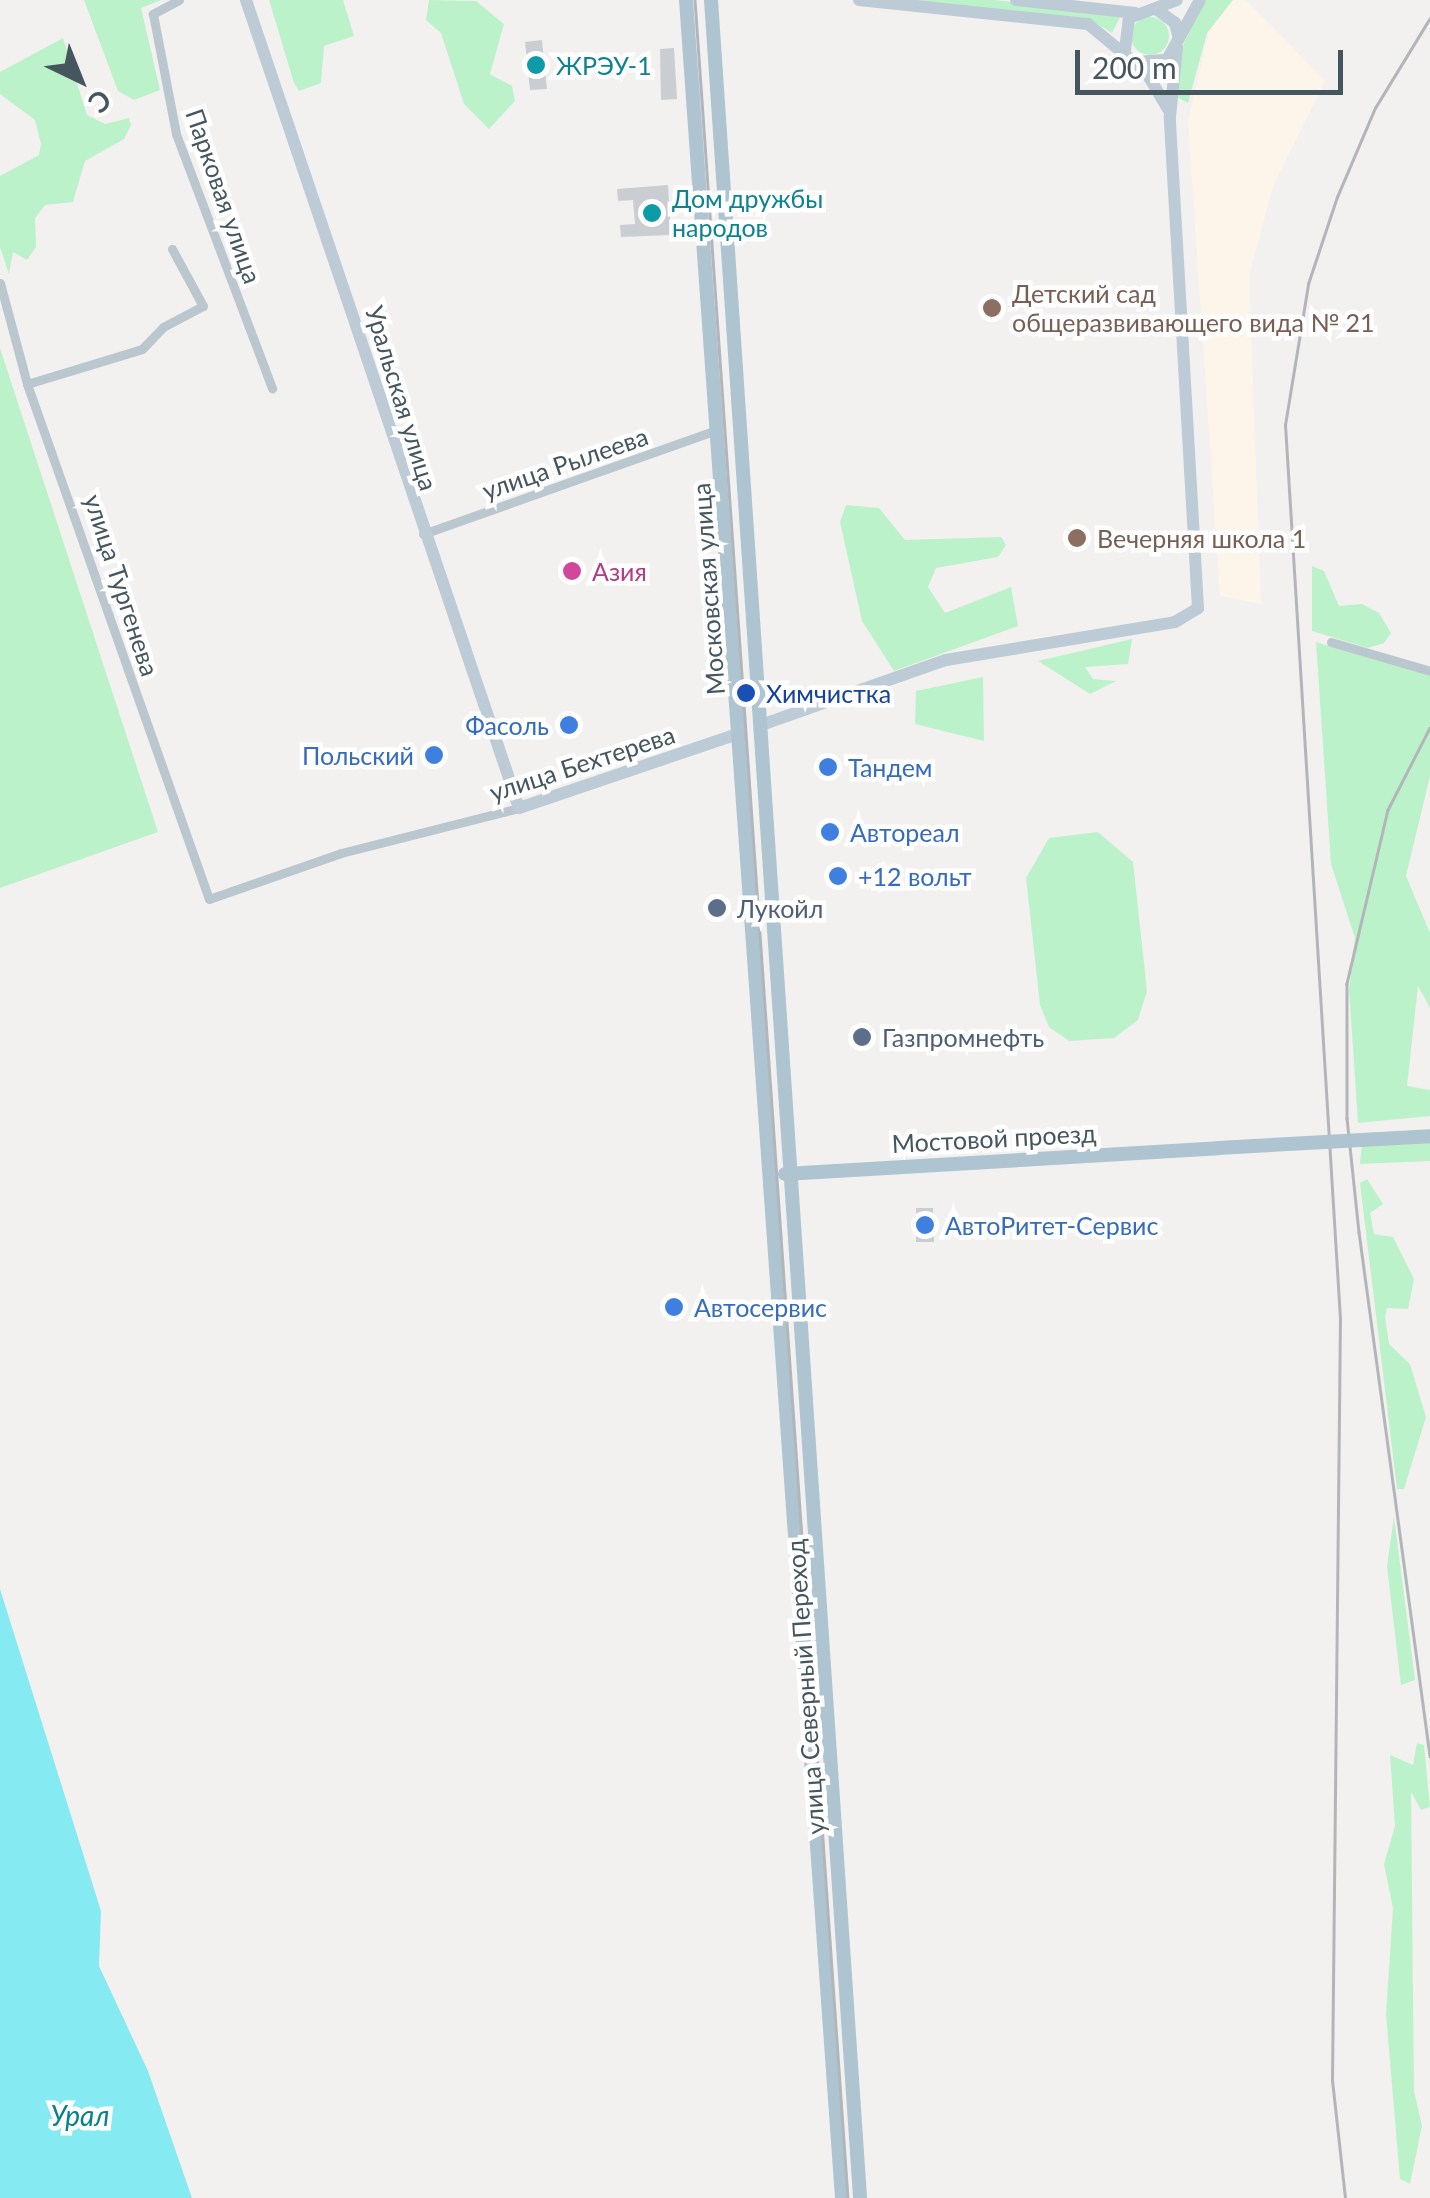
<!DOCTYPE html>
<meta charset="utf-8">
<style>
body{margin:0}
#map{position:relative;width:1430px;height:2198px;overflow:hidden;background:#f3f0f0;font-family:Lato,sans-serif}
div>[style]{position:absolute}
.commercial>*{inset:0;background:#fdf5e9}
.green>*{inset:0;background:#bcf2ca}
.round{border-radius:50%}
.water>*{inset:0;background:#86eaf2}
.building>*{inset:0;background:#caced3}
.street>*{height:9px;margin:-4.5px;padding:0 4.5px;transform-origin:4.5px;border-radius:4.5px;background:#bac7ce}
.secondary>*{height:12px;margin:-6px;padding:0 6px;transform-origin:6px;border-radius:6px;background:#bccbd5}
.primary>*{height:14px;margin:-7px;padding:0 7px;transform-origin:7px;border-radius:7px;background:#aec4d0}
.tram>*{height:2.5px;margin:-1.25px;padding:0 1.25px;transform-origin:1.25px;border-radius:1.25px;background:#b2b6bb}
.rail>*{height:2.5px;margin:-1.25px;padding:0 1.25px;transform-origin:1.25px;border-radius:1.25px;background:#b2b6bb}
.primary-bridge>*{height:14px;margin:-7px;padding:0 7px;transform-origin:7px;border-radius:7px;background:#aec4d0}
.dots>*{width:28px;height:28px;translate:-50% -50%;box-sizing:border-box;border:5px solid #fff;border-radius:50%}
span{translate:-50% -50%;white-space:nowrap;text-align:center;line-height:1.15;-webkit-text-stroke:9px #fff;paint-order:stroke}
.culture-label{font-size:25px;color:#0d838f}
.left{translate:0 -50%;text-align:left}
.street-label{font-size:25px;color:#46565f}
.education-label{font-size:25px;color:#785e54}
.hotel-label{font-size:25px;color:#b23c85}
.transit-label{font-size:25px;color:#164399}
.shop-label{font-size:25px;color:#366cbe}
.right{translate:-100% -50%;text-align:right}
.service-label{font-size:25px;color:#4e5e75}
.water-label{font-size:28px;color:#06828d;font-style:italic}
.north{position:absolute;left:30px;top:30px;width:100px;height:100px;-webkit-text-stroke:8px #fff;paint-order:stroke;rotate:137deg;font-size:28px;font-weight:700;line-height:40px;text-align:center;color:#46565f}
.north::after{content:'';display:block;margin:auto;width:35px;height:45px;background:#46565f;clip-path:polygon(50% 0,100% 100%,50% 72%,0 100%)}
.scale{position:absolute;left:1075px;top:50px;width:268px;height:45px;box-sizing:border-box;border:5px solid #46565f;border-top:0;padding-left:12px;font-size:30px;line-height:35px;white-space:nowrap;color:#46565f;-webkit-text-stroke:8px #fff;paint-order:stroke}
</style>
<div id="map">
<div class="commercial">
<div style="clip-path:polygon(1232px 0,1246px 0,1325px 81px,1273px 186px,1249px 276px,1261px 604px,1220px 596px,1188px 121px,1209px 31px)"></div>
</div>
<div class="green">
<div style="clip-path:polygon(84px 0,161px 0,141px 8px,160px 90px,134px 100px,118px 91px)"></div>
<div style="clip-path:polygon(269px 0,343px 0,354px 36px,324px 46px,321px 83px,299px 91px,294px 83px)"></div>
<div style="clip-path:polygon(429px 0,476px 1px,504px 24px,490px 74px,512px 86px,515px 101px,489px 129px,464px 104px,441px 33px,426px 20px)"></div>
<div style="clip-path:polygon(896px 0,994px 0,1122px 13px,1112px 33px,1088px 18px)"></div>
<div style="clip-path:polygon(1205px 0,1233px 0,1207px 33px,1188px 103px,1177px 97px,1180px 51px)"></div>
<div class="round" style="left:1131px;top:17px;width:38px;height:38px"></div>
<div style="clip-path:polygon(63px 38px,87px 115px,105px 124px,129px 118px,131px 125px,124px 139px,85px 161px,73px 202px,45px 205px,35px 218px,36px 247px,27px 260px,13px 252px,9px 274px,0 247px,0 176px,39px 155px,41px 144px,35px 120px,0 94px,0 72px)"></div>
<div style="clip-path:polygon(0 348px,158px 832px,0 888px)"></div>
<div style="clip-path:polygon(846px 505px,879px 508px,905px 540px,1001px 537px,1006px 545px,998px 557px,936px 568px,928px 587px,945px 613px,1011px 587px,1018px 626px,894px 671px,862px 621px,840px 522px)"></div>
<div style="clip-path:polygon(1312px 566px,1324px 571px,1339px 606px,1362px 604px,1379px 613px,1391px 633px,1384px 643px,1368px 648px,1312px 631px)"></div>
<div style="clip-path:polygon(1132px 639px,1128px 664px,1085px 667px,1093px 679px,1116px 681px,1090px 694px,1038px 661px)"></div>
<div style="clip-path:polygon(1316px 642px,1430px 676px,1430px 776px,1406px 876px,1430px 933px,1430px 1008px,1418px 986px,1407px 1086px,1430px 1090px,1430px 1116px,1358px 1123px,1349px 989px,1355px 938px,1331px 864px)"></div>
<div style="clip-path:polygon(983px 677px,984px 741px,915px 724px,916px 691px)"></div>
<div style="clip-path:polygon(1098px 832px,1133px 862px,1147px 991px,1138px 1020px,1114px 1038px,1069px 1041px,1049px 1027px,1040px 1005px,1026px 878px,1049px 838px)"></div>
<div style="clip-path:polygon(1430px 1139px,1430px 1161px,1360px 1164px,1362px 1144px)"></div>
<div style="clip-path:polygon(1367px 1179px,1383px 1204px,1370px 1213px,1374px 1234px,1393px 1237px,1414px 1279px,1408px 1309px,1387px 1308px,1385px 1317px,1389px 1344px,1410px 1364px,1426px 1417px,1404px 1489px,1397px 1489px,1360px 1183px)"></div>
<div style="clip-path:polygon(1394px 1517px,1415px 1680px,1401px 1685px,1387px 1566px)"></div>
<div style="clip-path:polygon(1417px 1743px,1424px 1745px,1430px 1807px,1421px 1810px,1411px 1792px,1414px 2091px,1422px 2126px,1410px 2184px,1400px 2179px,1386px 2014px,1393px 1908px,1384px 1864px,1395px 1826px,1390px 1755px,1413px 1765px)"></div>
</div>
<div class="water">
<div style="clip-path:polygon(0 1589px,101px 1911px,99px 1966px,148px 2071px,192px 2198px,0 2198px)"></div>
</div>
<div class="building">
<div style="clip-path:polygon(542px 40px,547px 89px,530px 90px,525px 42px)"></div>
<div style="clip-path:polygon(674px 48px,677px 99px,661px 100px,660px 49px)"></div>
<div style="clip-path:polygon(668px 185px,671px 235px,621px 237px,620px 225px,635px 224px,633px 200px,618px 201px,617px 189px)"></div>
<div style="clip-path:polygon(916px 1208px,933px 1208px,934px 1242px,916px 1242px)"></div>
</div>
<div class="street">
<div style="left:179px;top:0;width:30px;rotate:152deg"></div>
<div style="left:153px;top:14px;width:122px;rotate:79.1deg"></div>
<div style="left:176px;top:134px;width:272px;rotate:69.3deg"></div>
<div style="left:0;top:283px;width:105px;rotate:75deg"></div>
<div style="left:27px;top:384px;width:546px;rotate:70.54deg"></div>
<div style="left:209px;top:899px;width:140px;rotate:-19.2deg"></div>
<div style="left:341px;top:853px;width:184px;rotate:-14.2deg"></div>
<div style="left:27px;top:384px;width:120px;rotate:-16.9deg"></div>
<div style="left:142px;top:349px;width:30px;rotate:-46deg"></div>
<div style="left:163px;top:327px;width:45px;rotate:-27.7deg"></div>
<div style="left:203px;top:306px;width:65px;rotate:-118.5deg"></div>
<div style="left:423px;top:534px;width:312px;rotate:-19.5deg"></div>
<div style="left:1331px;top:642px;width:103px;rotate:16.3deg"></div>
</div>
<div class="secondary">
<div style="left:246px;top:0;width:853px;rotate:71.33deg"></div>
<div style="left:519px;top:808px;width:233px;rotate:-18.7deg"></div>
<div style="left:859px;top:0;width:230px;rotate:6deg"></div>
<div style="left:1088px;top:24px;width:75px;rotate:39.6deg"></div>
<div style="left:1146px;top:72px;width:43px;rotate:59.3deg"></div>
<div style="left:1016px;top:0;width:120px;rotate:6.2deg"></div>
<div style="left:1156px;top:9px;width:24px;rotate:36deg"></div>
<div style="left:1175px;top:23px;width:16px;rotate:76deg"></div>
<div style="left:1125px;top:50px;width:32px;rotate:-83deg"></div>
<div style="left:1129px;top:18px;width:51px;rotate:-20.6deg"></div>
<div style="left:1136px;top:62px;width:31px;rotate:-4deg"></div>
<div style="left:1167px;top:60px;width:68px;rotate:-61.2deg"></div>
<div style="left:761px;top:725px;width:196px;rotate:-19.4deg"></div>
<div style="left:946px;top:660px;width:232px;rotate:-9.4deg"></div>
<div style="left:1175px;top:622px;width:27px;rotate:-31deg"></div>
<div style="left:1198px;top:608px;width:492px;rotate:-93.3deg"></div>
<div style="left:1170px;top:117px;width:70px;rotate:-84.3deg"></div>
</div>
<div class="primary">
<div style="left:686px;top:0;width:2204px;rotate:85.94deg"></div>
<div style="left:711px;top:0;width:2203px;rotate:86.12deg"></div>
<div style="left:785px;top:1174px;width:434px;rotate:-3.4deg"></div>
</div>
<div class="tram">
<div style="left:695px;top:0;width:2203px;rotate:86.02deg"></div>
</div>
<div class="rail">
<div style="left:1430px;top:728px;width:92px;rotate:117.1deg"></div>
<div style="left:1388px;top:810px;width:179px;rotate:103.3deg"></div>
<div style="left:1347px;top:984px;width:134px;rotate:90deg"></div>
<div style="left:1347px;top:1118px;width:115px;rotate:84deg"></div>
<div style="left:1359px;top:1232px;width:529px;rotate:82.28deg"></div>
<div style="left:1345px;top:2198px;width:118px;rotate:-96.3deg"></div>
<div style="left:1332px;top:2081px;width:762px;rotate:-89.4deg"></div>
<div style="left:1340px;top:1319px;width:896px;rotate:-93.52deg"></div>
<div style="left:1285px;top:425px;width:143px;rotate:-80.7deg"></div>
<div style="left:1308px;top:284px;width:92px;rotate:-71.6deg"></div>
<div style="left:1337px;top:197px;width:97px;rotate:-66.9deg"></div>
<div style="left:1375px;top:108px;width:105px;rotate:-58.6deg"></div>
</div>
<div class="primary-bridge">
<div style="left:1218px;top:1148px;width:212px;rotate:-3.2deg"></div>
</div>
<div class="dots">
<div style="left:536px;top:65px;background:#0f9aa8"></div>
<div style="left:652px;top:213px;background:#0f9aa8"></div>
<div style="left:992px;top:308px;background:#8d6e63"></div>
<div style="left:1077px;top:538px;background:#8d6e63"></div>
<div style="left:572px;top:571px;background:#d1479c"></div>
<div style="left:746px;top:693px;background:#1a4fb4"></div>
<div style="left:569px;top:725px;background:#3f7fe0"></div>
<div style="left:434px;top:755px;background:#3f7fe0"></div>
<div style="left:828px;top:767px;background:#3f7fe0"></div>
<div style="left:830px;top:832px;background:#3f7fe0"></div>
<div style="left:838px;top:876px;background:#3f7fe0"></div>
<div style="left:717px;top:908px;background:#5c6f8a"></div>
<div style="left:862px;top:1037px;background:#5c6f8a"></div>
<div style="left:925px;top:1225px;background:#3f7fe0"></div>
<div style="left:674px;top:1307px;background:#3f7fe0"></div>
</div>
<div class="culture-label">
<span class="left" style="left:556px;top:65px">ЖРЭУ-1</span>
<span class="left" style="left:672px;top:213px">Дом дружбы<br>народов</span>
</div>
<div class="street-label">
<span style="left:224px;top:196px;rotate:71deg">Парковая улица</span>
<span style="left:402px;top:398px;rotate:73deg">Уральская улица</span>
<span style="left:565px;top:463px;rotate:-19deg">улица Рылеева</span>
<span style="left:122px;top:585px;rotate:72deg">улица Тургенева</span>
<span style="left:708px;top:589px;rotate:-94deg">Московская улица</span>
<span style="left:582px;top:763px;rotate:-18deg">улица Бехтерева</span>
<span style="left:994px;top:1138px;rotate:-3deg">Мостовой проезд</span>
<span style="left:805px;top:1687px;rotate:-94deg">улица Северный Переход</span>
</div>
<div class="education-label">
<span class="left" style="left:1012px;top:308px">Детский сад<br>общеразвивающего вида № 21</span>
<span class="left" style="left:1097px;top:538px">Вечерняя школа 1</span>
</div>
<div class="hotel-label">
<span class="left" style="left:592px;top:571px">Азия</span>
</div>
<div class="transit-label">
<span class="left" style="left:766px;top:693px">Химчистка</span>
</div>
<div class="shop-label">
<span class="right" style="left:549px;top:725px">Фасоль</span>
<span class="right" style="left:414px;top:755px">Польский</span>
<span class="left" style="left:848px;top:767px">Тандем</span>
<span class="left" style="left:850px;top:832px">Автореал</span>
<span class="left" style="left:858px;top:876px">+12 вольт</span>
<span class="left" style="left:945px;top:1225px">АвтоРитет-Сервис</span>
<span class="left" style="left:694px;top:1307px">Автосервис</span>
</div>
<div class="service-label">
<span class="left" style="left:737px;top:908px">Лукойл</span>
<span class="left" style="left:882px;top:1037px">Газпромнефть</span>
</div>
<div class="water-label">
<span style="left:80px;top:2115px">Урал</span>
</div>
<div class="north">С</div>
<div class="scale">200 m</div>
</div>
